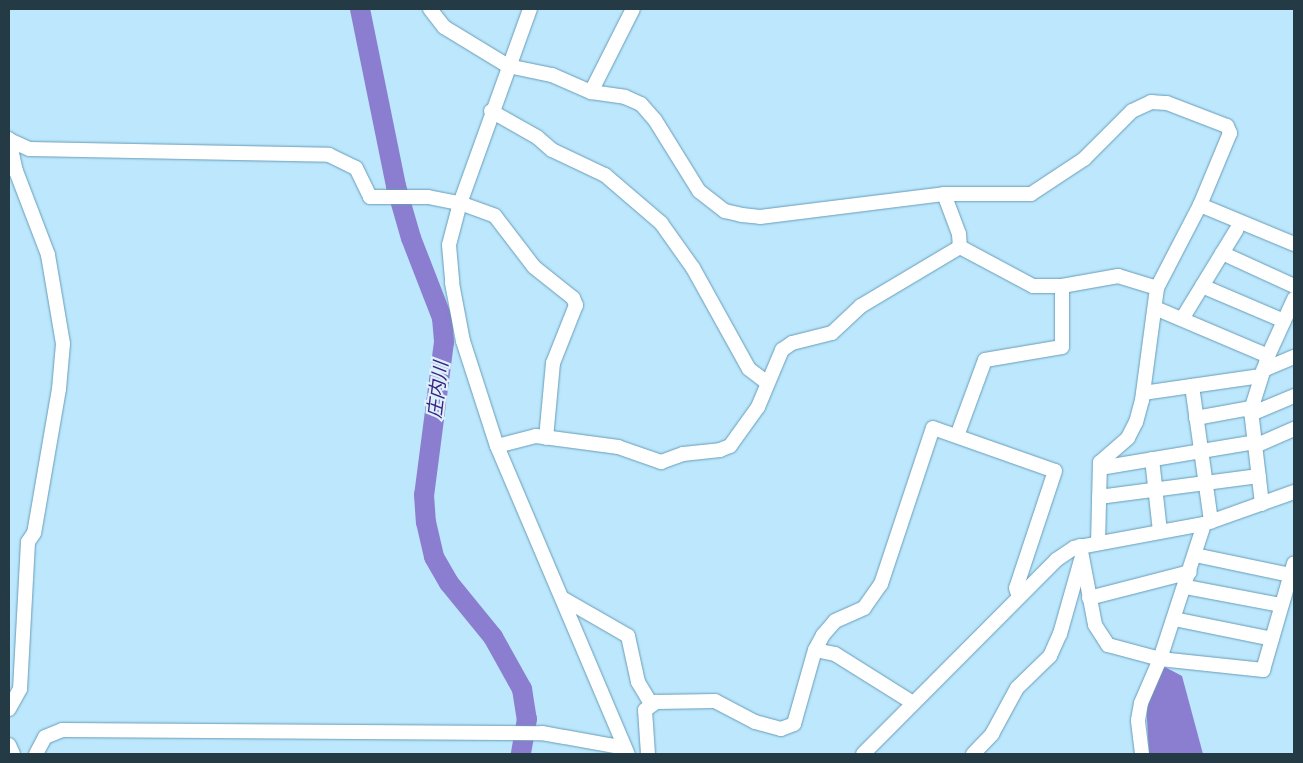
<!DOCTYPE html>
<meta charset="utf-8">
<style>
body{margin:0}
#map{position:relative;width:1303px;height:763px;overflow:hidden;background:#bce7fd;font-family:Montserrat,"Noto Sans JP",sans-serif}
div>[style]{position:absolute}
.water>*{inset:0;background:#8b7dcf}
.river>*{height:20px;margin:-10px;padding:0 10px;transform-origin:10px;border-radius:10px;background:#8b7dcf}
.roads{filter:drop-shadow(0 0 1px #689db7) drop-shadow(0 0 1px #689db7)}
.minor>*{height:14px;margin:-7px;padding:0 7px;transform-origin:7px;border-radius:7px;background:#fff}
span{translate:-50% -50%;white-space:nowrap;text-align:center;line-height:1.15;-webkit-text-stroke:4.5px #dbf1fc;paint-order:stroke}
.water-label{font-size:19px;color:#402383;font-style:italic}
.frame{position:absolute;inset:0;border:10px solid #243a45;pointer-events:none}
</style>
<div id="map">
<div class="water">
<div style="clip-path:polygon(1163px 666px,1182px 676px,1203px 754px,1149px 754px,1146px 701px)"></div>
</div>
<div class="river">
<div style="left:360px;top:9px;width:181px;rotate:78.5deg"></div>
<div style="left:396px;top:186px;width:54px;rotate:73.9deg"></div>
<div style="left:411px;top:238px;width:86px;rotate:68.8deg"></div>
<div style="left:442px;top:318px;width:24px;rotate:85deg"></div>
<div style="left:444px;top:342px;width:154px;rotate:97.4deg"></div>
<div style="left:424px;top:495px;width:27px;rotate:86deg"></div>
<div style="left:426px;top:522px;width:36px;rotate:77deg"></div>
<div style="left:434px;top:557px;width:30px;rotate:60deg"></div>
<div style="left:449px;top:583px;width:70px;rotate:50.8deg"></div>
<div style="left:493px;top:637px;width:60px;rotate:60.9deg"></div>
<div style="left:522px;top:689px;width:30px;rotate:81deg"></div>
<div style="left:527px;top:719px;width:36px;rotate:100deg"></div>
</div>
<div class="roads">
<div class="minor">
<div style="left:430px;top:9px;width:23px;rotate:52deg"></div>
<div style="left:444px;top:27px;width:75px;rotate:31.4deg"></div>
<div style="left:508px;top:66px;width:45px;rotate:11.6deg"></div>
<div style="left:552px;top:75px;width:43px;rotate:23.6deg"></div>
<div style="left:591px;top:92px;width:34px;rotate:8deg"></div>
<div style="left:625px;top:97px;width:17px;rotate:24deg"></div>
<div style="left:641px;top:104px;width:21px;rotate:49deg"></div>
<div style="left:655px;top:120px;width:84px;rotate:58.2deg"></div>
<div style="left:699px;top:191px;width:33px;rotate:38deg"></div>
<div style="left:725px;top:211px;width:17px;rotate:13deg"></div>
<div style="left:742px;top:215px;width:18px;rotate:6deg"></div>
<div style="left:760px;top:217px;width:185px;rotate:-7.1deg"></div>
<div style="left:944px;top:194px;width:87px"></div>
<div style="left:1031px;top:194px;width:64px;rotate:-33.4deg"></div>
<div style="left:1084px;top:159px;width:68px;rotate:-45deg"></div>
<div style="left:1132px;top:111px;width:21px;rotate:-25deg"></div>
<div style="left:1151px;top:102px;width:16px;rotate:4deg"></div>
<div style="left:1167px;top:103px;width:64px;rotate:21deg"></div>
<div style="left:1227px;top:126px;width:8px;rotate:67deg"></div>
<div style="left:1230px;top:133px;width:78px;rotate:112.6deg"></div>
<div style="left:1200px;top:205px;width:93px;rotate:117.4deg"></div>
<div style="left:1157px;top:288px;width:113px;rotate:97.6deg"></div>
<div style="left:1142px;top:400px;width:23px;rotate:105deg"></div>
<div style="left:1136px;top:422px;width:18px;rotate:117deg"></div>
<div style="left:1128px;top:438px;width:37px;rotate:139deg"></div>
<div style="left:1100px;top:462px;width:80px;rotate:91.4deg"></div>
<div style="left:530px;top:9px;width:206px;rotate:109.8deg"></div>
<div style="left:460px;top:203px;width:43px;rotate:104.7deg"></div>
<div style="left:449px;top:245px;width:38px;rotate:85deg"></div>
<div style="left:452px;top:283px;width:59px;rotate:79.3deg"></div>
<div style="left:463px;top:341px;width:110px;rotate:72.1deg"></div>
<div style="left:497px;top:446px;width:335px;rotate:67deg"></div>
<div style="left:591px;top:92px;width:93px;rotate:-63.2deg"></div>
<div style="left:491px;top:111px;width:53px;rotate:29.5deg"></div>
<div style="left:537px;top:137px;width:20px;rotate:41deg"></div>
<div style="left:552px;top:150px;width:59px;rotate:25.3deg"></div>
<div style="left:605px;top:175px;width:74px;rotate:40.6deg"></div>
<div style="left:661px;top:223px;width:55px;rotate:54.6deg"></div>
<div style="left:693px;top:268px;width:115px;rotate:61deg"></div>
<div style="left:749px;top:369px;width:21px;rotate:37deg"></div>
<div style="left:9px;top:139px;width:33px;rotate:78deg"></div>
<div style="left:16px;top:171px;width:90px;rotate:69.1deg"></div>
<div style="left:48px;top:255px;width:90px;rotate:80.4deg"></div>
<div style="left:63px;top:344px;width:45px;rotate:95.1deg"></div>
<div style="left:59px;top:389px;width:146px;rotate:99.8deg"></div>
<div style="left:34px;top:533px;width:11px;rotate:124deg"></div>
<div style="left:28px;top:542px;width:147px;rotate:93.1deg"></div>
<div style="left:20px;top:689px;width:23px;rotate:119deg"></div>
<div style="left:9px;top:140px;width:22px;rotate:24deg"></div>
<div style="left:29px;top:149px;width:300px;rotate:1.1deg"></div>
<div style="left:329px;top:155px;width:30px;rotate:26deg"></div>
<div style="left:356px;top:168px;width:32px;rotate:64deg"></div>
<div style="left:370px;top:197px;width:58px"></div>
<div style="left:428px;top:197px;width:33px;rotate:11deg"></div>
<div style="left:460px;top:203px;width:37px;rotate:20deg"></div>
<div style="left:495px;top:216px;width:64px;rotate:52.6deg"></div>
<div style="left:534px;top:267px;width:50px;rotate:38.5deg"></div>
<div style="left:573px;top:298px;width:8px;rotate:67deg"></div>
<div style="left:576px;top:305px;width:62px;rotate:111.6deg"></div>
<div style="left:553px;top:363px;width:75px;rotate:95.3deg"></div>
<div style="left:944px;top:194px;width:43px;rotate:69.4deg"></div>
<div style="left:959px;top:234px;width:13px;rotate:86deg"></div>
<div style="left:1200px;top:205px;width:102px;rotate:22.5deg"></div>
<div style="left:960px;top:247px;width:83px;rotate:28.1deg"></div>
<div style="left:1033px;top:286px;width:29px"></div>
<div style="left:1062px;top:286px;width:57px;rotate:-10.1deg"></div>
<div style="left:1118px;top:276px;width:41px;rotate:17.1deg"></div>
<div style="left:1222px;top:253px;width:79px;rotate:24.6deg"></div>
<div style="left:1202px;top:286px;width:89px;rotate:23.1deg"></div>
<div style="left:1155px;top:308px;width:123px;rotate:23deg"></div>
<div style="left:1182px;top:319px;width:105px;rotate:-58.6deg"></div>
<div style="left:1263px;top:370px;width:34px;rotate:-23deg"></div>
<div style="left:1192px;top:386px;width:137px;rotate:82deg"></div>
<div style="left:1143px;top:393px;width:119px;rotate:-8.2deg"></div>
<div style="left:1251px;top:414px;width:47px;rotate:-22.7deg"></div>
<div style="left:1196px;top:418px;width:56px;rotate:-10.3deg"></div>
<div style="left:957px;top:436px;width:81px;rotate:-69.8deg"></div>
<div style="left:985px;top:360px;width:78px;rotate:-9.6deg"></div>
<div style="left:1062px;top:347px;width:61px;rotate:-90deg"></div>
<div style="left:497px;top:446px;width:40px;rotate:-14.4deg"></div>
<div style="left:536px;top:436px;width:83px;rotate:7.6deg"></div>
<div style="left:618px;top:447px;width:46px;rotate:19.2deg"></div>
<div style="left:661px;top:462px;width:23px;rotate:-20deg"></div>
<div style="left:683px;top:454px;width:37px;rotate:-6deg"></div>
<div style="left:720px;top:450px;width:11px;rotate:-22deg"></div>
<div style="left:730px;top:446px;width:48px;rotate:-54.3deg"></div>
<div style="left:758px;top:407px;width:62px;rotate:-67.2deg"></div>
<div style="left:782px;top:350px;width:12px;rotate:-35deg"></div>
<div style="left:792px;top:343px;width:41px;rotate:-14deg"></div>
<div style="left:832px;top:333px;width:40px;rotate:-43deg"></div>
<div style="left:861px;top:306px;width:115px;rotate:-30.8deg"></div>
<div style="left:1255px;top:446px;width:43px;rotate:-23.6deg"></div>
<div style="left:1152px;top:459px;width:73px;rotate:83.7deg"></div>
<div style="left:1100px;top:468px;width:157px;rotate:-9.5deg"></div>
<div style="left:1099px;top:497px;width:161px;rotate:-7.5deg"></div>
<div style="left:1262px;top:504px;width:95px;rotate:-96.7deg"></div>
<div style="left:1251px;top:410px;width:57px;rotate:-72.5deg"></div>
<div style="left:1268px;top:356px;width:63px;rotate:-65.5deg"></div>
<div style="left:1080px;top:546px;width:80px;rotate:79.2deg"></div>
<div style="left:1095px;top:625px;width:24px;rotate:57deg"></div>
<div style="left:1108px;top:645px;width:54px;rotate:15.1deg"></div>
<div style="left:1160px;top:659px;width:104px;rotate:6.1deg"></div>
<div style="left:1263px;top:670px;width:111px;rotate:-73.8deg"></div>
<div style="left:1195px;top:555px;width:98px;rotate:11.8deg"></div>
<div style="left:1186px;top:587px;width:97px;rotate:10.7deg"></div>
<div style="left:562px;top:598px;width:76px;rotate:29.9deg"></div>
<div style="left:628px;top:636px;width:47px;rotate:77.7deg"></div>
<div style="left:638px;top:682px;width:26px;rotate:59deg"></div>
<div style="left:1089px;top:598px;width:104px;rotate:-14.4deg"></div>
<div style="left:1174px;top:619px;width:100px;rotate:11.5deg"></div>
<div style="left:815px;top:650px;width:20px;rotate:11deg"></div>
<div style="left:835px;top:654px;width:92px;rotate:32.1deg"></div>
<div style="left:9px;top:745px;width:10px;rotate:66deg"></div>
<div style="left:36px;top:754px;width:19px;rotate:-62deg"></div>
<div style="left:45px;top:737px;width:18px;rotate:-22deg"></div>
<div style="left:62px;top:730px;width:480px;rotate:0.4deg"></div>
<div style="left:542px;top:733px;width:84px;rotate:10.2deg"></div>
<div style="left:648px;top:754px;width:44px;rotate:-93.9deg"></div>
<div style="left:645px;top:710px;width:14px;rotate:-36deg"></div>
<div style="left:656px;top:702px;width:59px;rotate:-1deg"></div>
<div style="left:715px;top:701px;width:45px;rotate:27.7deg"></div>
<div style="left:755px;top:722px;width:27px;rotate:15deg"></div>
<div style="left:781px;top:729px;width:14px;rotate:-21deg"></div>
<div style="left:794px;top:724px;width:77px;rotate:-74.2deg"></div>
<div style="left:815px;top:650px;width:17px;rotate:-62deg"></div>
<div style="left:823px;top:635px;width:18px;rotate:-49deg"></div>
<div style="left:835px;top:621px;width:32px;rotate:-24deg"></div>
<div style="left:864px;top:608px;width:29px;rotate:-55deg"></div>
<div style="left:881px;top:584px;width:164px;rotate:-71.6deg"></div>
<div style="left:933px;top:428px;width:129px;rotate:19.4deg"></div>
<div style="left:1055px;top:471px;width:123px;rotate:108.4deg"></div>
<div style="left:1016px;top:588px;width:9px;rotate:72deg"></div>
<div style="left:863px;top:754px;width:274px;rotate:-45.1deg"></div>
<div style="left:1056px;top:560px;width:22px;rotate:-34deg"></div>
<div style="left:1074px;top:548px;width:132px;rotate:-10.5deg"></div>
<div style="left:1204px;top:524px;width:96px;rotate:-19.6deg"></div>
<div style="left:973px;top:754px;width:28px;rotate:-46deg"></div>
<div style="left:992px;top:734px;width:52px;rotate:-61.5deg"></div>
<div style="left:1017px;top:688px;width:46px;rotate:-44.1deg"></div>
<div style="left:1050px;top:656px;width:24px;rotate:-66deg"></div>
<div style="left:1060px;top:634px;width:77px;rotate:-74.2deg"></div>
<div style="left:1142px;top:754px;width:34px;rotate:-97deg"></div>
<div style="left:1138px;top:720px;width:17px;rotate:-80deg"></div>
<div style="left:1141px;top:703px;width:48px;rotate:-66.6deg"></div>
<div style="left:1160px;top:659px;width:142px;rotate:-71.9deg"></div>
</div>
</div>
<div class="water-label">
<span style="left:438px;top:390px;rotate:-83deg">庄内川</span>
</div>
<div class="frame"></div>
</div>
